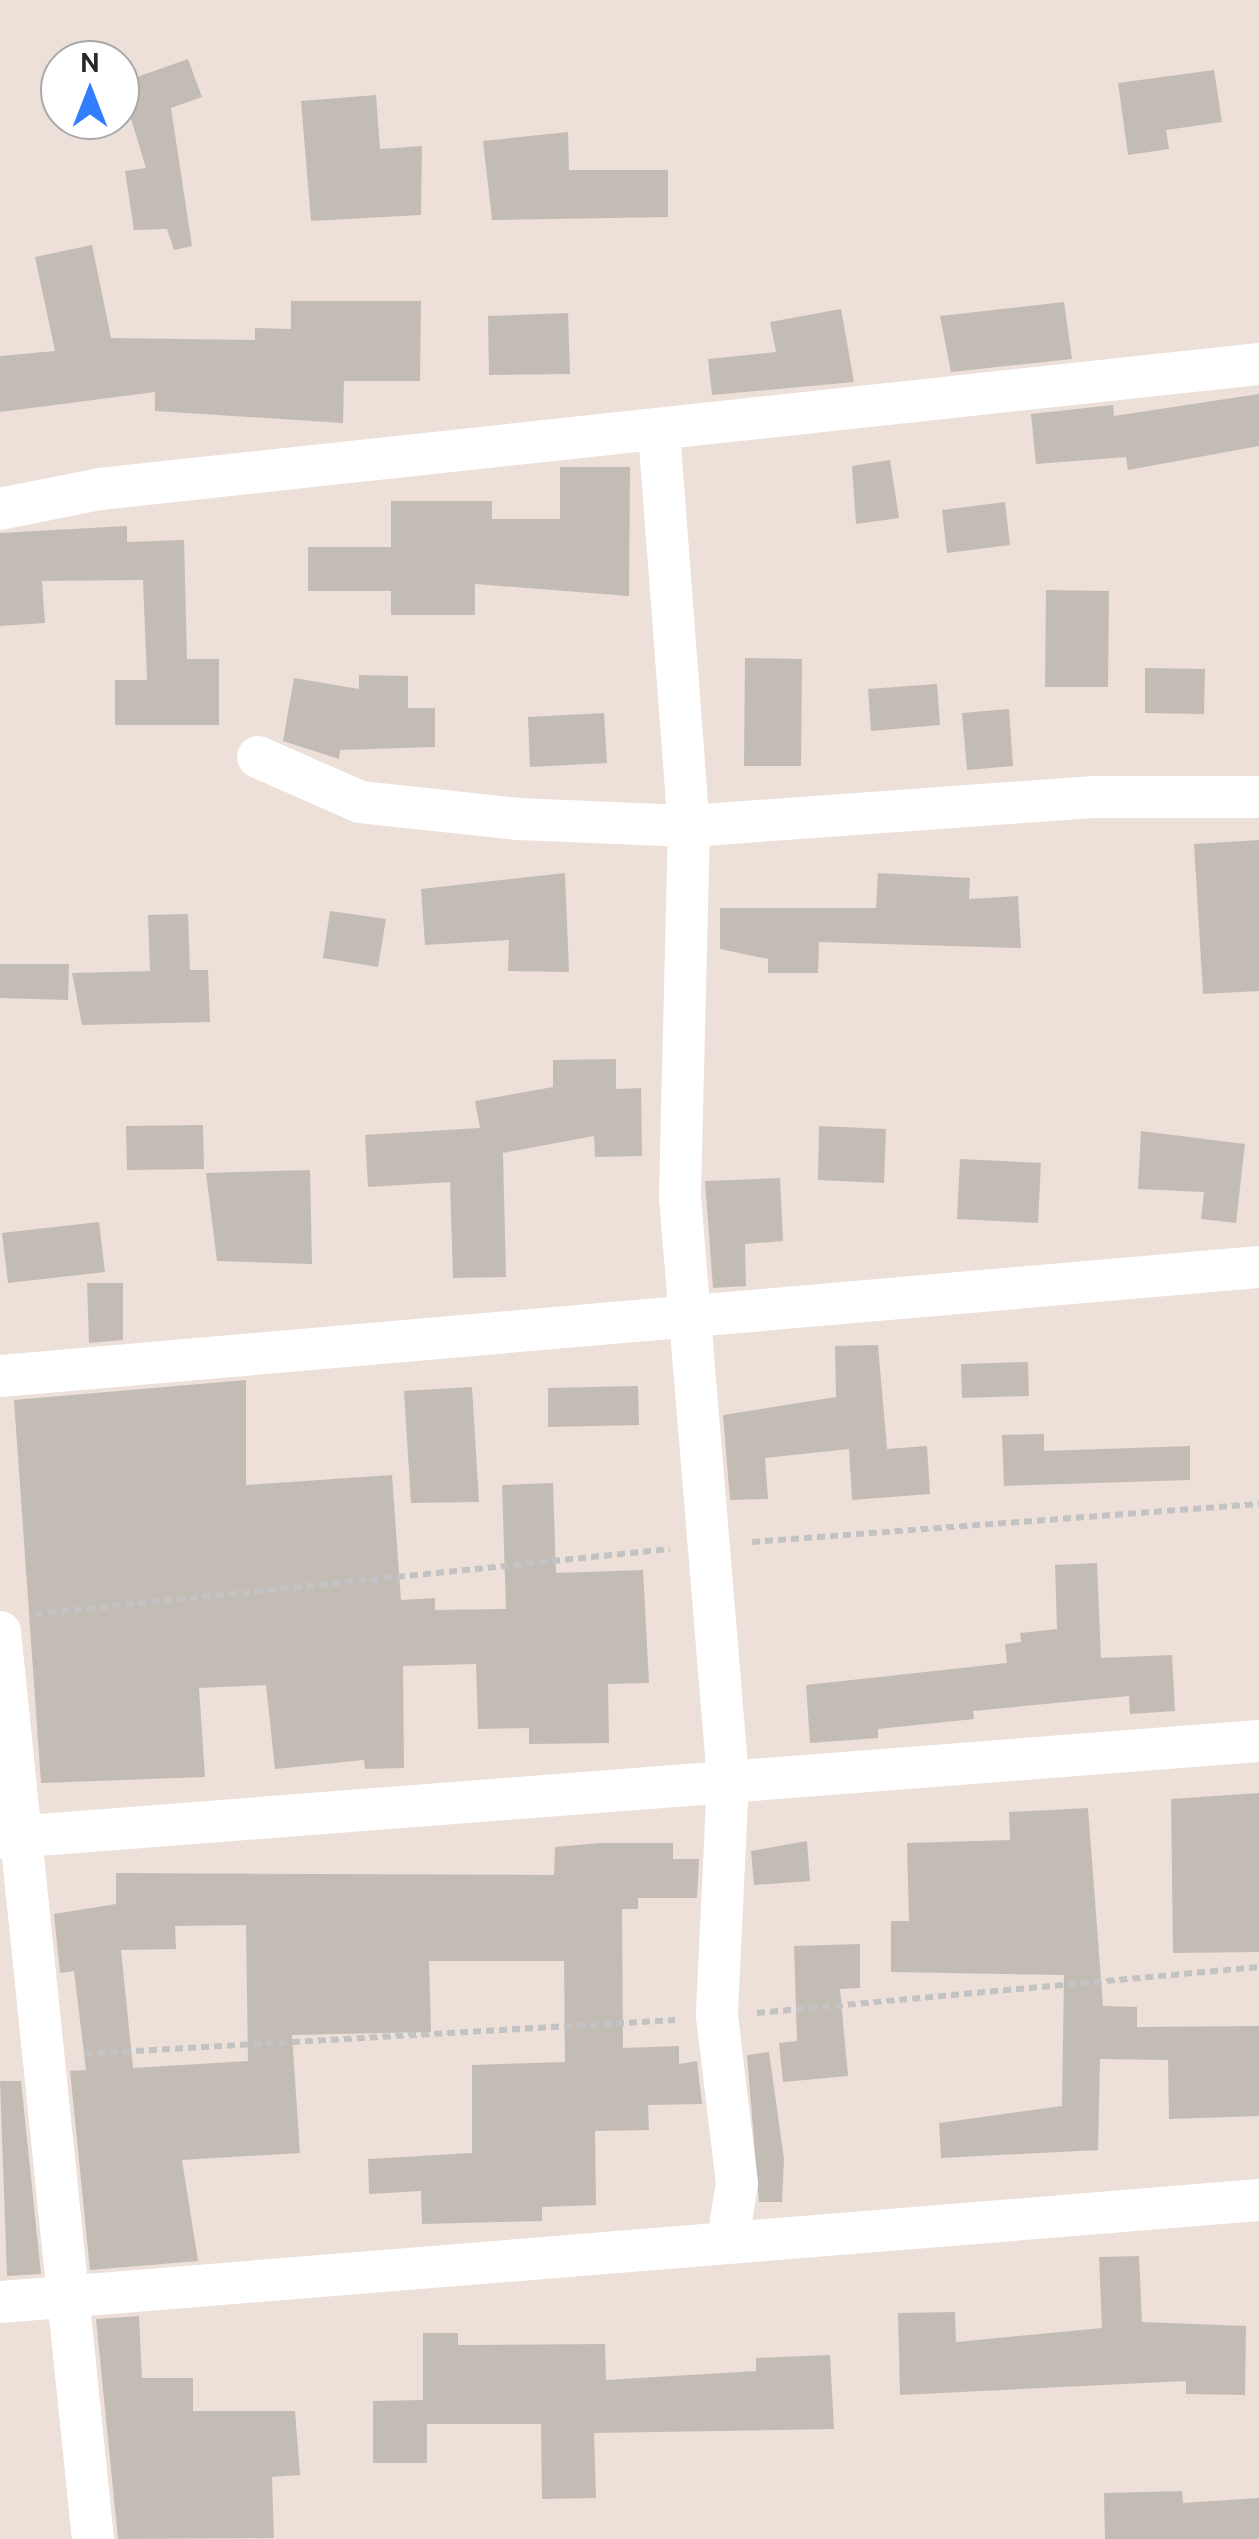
<!DOCTYPE html>
<style>
body{margin:0}
#map{position:relative;width:1259px;height:2539px;overflow:hidden;background:#ece0d9;font-family:Cabin,sans-serif}
div>[style]{position:absolute}
.building>*{inset:0;background:#c3bcb5}
.path>*{height:6px;margin-top:-3px;transform-origin:0;background:repeating-linear-gradient(90deg,#c3c3c3 0 8px,transparent 0 13px)}
.minor>*{height:42px;margin:-21px;padding:0 21px;transform-origin:21px;border-radius:21px;background:#fff}
span{translate:-50% -50%;white-space:nowrap;text-align:center;line-height:1.15;-webkit-text-stroke:10px #fff;paint-order:stroke}
.north{position:absolute;left:40px;top:40px;width:100px;height:100px;box-sizing:border-box;background:#fff;border:2px solid #a9a9a9;border-radius:50%;rotate:0deg;font-size:28px;font-weight:700;line-height:40px;text-align:center;color:#282828}
.north::after{content:'';display:block;margin:auto;width:35px;height:45px;background:#337dff;clip-path:polygon(50% 0,100% 100%,50% 72%,0 100%)}
</style>
<div id="map">
<div class="building">
<div style="clip-path:polygon(188px 59px,202px 97px,171px 108px,192px 246px,174px 250px,167px 229px,134px 230px,125px 171px,146px 168px,120px 83px)"></div>
<div style="clip-path:polygon(1214px 70px,1222px 122px,1166px 130px,1169px 149px,1128px 155px,1118px 83px)"></div>
<div style="clip-path:polygon(376px 95px,380px 149px,422px 146px,421px 215px,311px 221px,301px 101px)"></div>
<div style="clip-path:polygon(568px 132px,569px 170px,668px 170px,668px 217px,492px 220px,483px 141px)"></div>
<div style="clip-path:polygon(92px 245px,111px 338px,255px 340px,255px 328px,291px 329px,291px 301px,421px 301px,420px 381px,344px 381px,343px 423px,155px 411px,155px 392px,0 412px,0 356px,55px 351px,35px 257px)"></div>
<div style="clip-path:polygon(1064px 302px,1072px 359px,951px 372px,940px 316px)"></div>
<div style="clip-path:polygon(841px 309px,854px 382px,712px 395px,708px 359px,776px 352px,770px 322px)"></div>
<div style="clip-path:polygon(568px 313px,570px 374px,489px 375px,488px 316px)"></div>
<div style="clip-path:polygon(1259px 394px,1259px 446px,1128px 470px,1126px 457px,1036px 464px,1031px 414px,1113px 405px,1114px 416px)"></div>
<div style="clip-path:polygon(890px 460px,899px 518px,856px 524px,852px 466px)"></div>
<div style="clip-path:polygon(560px 467px,630px 467px,629px 596px,475px 584px,475px 615px,391px 615px,391px 591px,308px 591px,308px 547px,391px 547px,391px 501px,492px 501px,492px 519px,560px 519px)"></div>
<div style="clip-path:polygon(1005px 502px,1010px 545px,947px 553px,942px 510px)"></div>
<div style="clip-path:polygon(127px 526px,127px 542px,184px 540px,187px 659px,219px 659px,219px 725px,115px 725px,115px 680px,147px 680px,143px 580px,42px 581px,45px 623px,0 626px,0 533px)"></div>
<div style="clip-path:polygon(1046px 590px,1109px 591px,1108px 687px,1045px 687px)"></div>
<div style="clip-path:polygon(745px 658px,802px 659px,801px 766px,744px 766px)"></div>
<div style="clip-path:polygon(1145px 668px,1205px 669px,1204px 714px,1145px 713px)"></div>
<div style="clip-path:polygon(359px 675px,408px 676px,408px 708px,435px 708px,435px 747px,340px 750px,339px 759px,283px 741px,294px 678px,359px 689px)"></div>
<div style="clip-path:polygon(937px 684px,940px 725px,871px 731px,868px 689px)"></div>
<div style="clip-path:polygon(1009px 709px,1013px 766px,967px 770px,962px 713px)"></div>
<div style="clip-path:polygon(604px 713px,607px 763px,530px 767px,528px 717px)"></div>
<div style="clip-path:polygon(1259px 840px,1259px 991px,1203px 994px,1194px 844px)"></div>
<div style="clip-path:polygon(565px 873px,569px 972px,508px 971px,509px 940px,425px 945px,421px 889px)"></div>
<div style="clip-path:polygon(878px 873px,970px 878px,969px 899px,1018px 896px,1021px 948px,819px 942px,818px 973px,768px 973px,768px 959px,720px 949px,720px 908px,876px 908px)"></div>
<div style="clip-path:polygon(330px 911px,386px 919px,378px 967px,323px 958px)"></div>
<div style="clip-path:polygon(188px 914px,190px 970px,208px 970px,210px 1022px,82px 1025px,72px 973px,150px 971px,148px 915px)"></div>
<div style="clip-path:polygon(0 964px,69px 964px,68px 1000px,0 998px)"></div>
<div style="clip-path:polygon(616px 1059px,616px 1089px,641px 1088px,642px 1156px,595px 1157px,594px 1136px,503px 1153px,506px 1277px,453px 1278px,450px 1182px,368px 1187px,365px 1135px,480px 1128px,475px 1101px,553px 1087px,553px 1060px)"></div>
<div style="clip-path:polygon(203px 1125px,204px 1169px,127px 1170px,126px 1126px)"></div>
<div style="clip-path:polygon(819px 1126px,886px 1129px,884px 1183px,818px 1180px)"></div>
<div style="clip-path:polygon(1141px 1131px,1245px 1144px,1236px 1223px,1201px 1219px,1204px 1192px,1138px 1189px)"></div>
<div style="clip-path:polygon(960px 1159px,1041px 1163px,1038px 1223px,957px 1219px)"></div>
<div style="clip-path:polygon(310px 1170px,312px 1264px,217px 1261px,206px 1173px)"></div>
<div style="clip-path:polygon(780px 1178px,783px 1241px,745px 1244px,746px 1286px,713px 1288px,705px 1181px)"></div>
<div style="clip-path:polygon(99px 1222px,105px 1272px,8px 1283px,2px 1233px)"></div>
<div style="clip-path:polygon(87px 1283px,123px 1283px,123px 1340px,89px 1343px)"></div>
<div style="clip-path:polygon(878px 1345px,887px 1449px,927px 1446px,930px 1494px,852px 1500px,849px 1449px,765px 1458px,768px 1499px,730px 1500px,723px 1415px,836px 1397px,835px 1346px)"></div>
<div style="clip-path:polygon(1028px 1362px,1029px 1396px,962px 1398px,961px 1364px)"></div>
<div style="clip-path:polygon(246px 1380px,246px 1485px,392px 1475px,401px 1600px,435px 1598px,435px 1610px,506px 1609px,502px 1485px,553px 1483px,556px 1573px,643px 1570px,649px 1683px,608px 1684px,609px 1743px,529px 1744px,529px 1728px,478px 1729px,476px 1664px,403px 1666px,404px 1768px,365px 1769px,364px 1760px,275px 1769px,266px 1685px,199px 1688px,205px 1777px,41px 1783px,14px 1400px)"></div>
<div style="clip-path:polygon(638px 1386px,639px 1425px,548px 1427px,548px 1388px)"></div>
<div style="clip-path:polygon(472px 1387px,479px 1502px,411px 1503px,404px 1391px)"></div>
<div style="clip-path:polygon(1044px 1434px,1044px 1451px,1190px 1446px,1190px 1480px,1004px 1486px,1002px 1435px)"></div>
<div style="clip-path:polygon(1097px 1563px,1101px 1658px,1172px 1655px,1175px 1711px,1130px 1714px,1129px 1696px,973px 1711px,974px 1719px,878px 1729px,878px 1738px,810px 1743px,806px 1685px,1007px 1663px,1005px 1644px,1021px 1642px,1020px 1633px,1057px 1629px,1055px 1565px)"></div>
<div style="clip-path:polygon(1259px 1793px,1259px 1952px,1173px 1953px,1171px 1799px)"></div>
<div style="clip-path:polygon(1088px 1808px,1103px 2006px,1137px 2007px,1137px 2027px,1259px 2026px,1259px 2116px,1169px 2119px,1168px 2060px,1100px 2059px,1098px 2150px,941px 2158px,939px 2123px,1062px 2106px,1064px 1975px,891px 1972px,891px 1921px,909px 1921px,907px 1843px,1010px 1840px,1009px 1812px)"></div>
<div style="clip-path:polygon(807px 1841px,810px 1881px,754px 1885px,751px 1851px)"></div>
<div style="clip-path:polygon(evenodd,601px 1843px,673px 1843px,673px 1859px,699px 1859px,697px 1898px,638px 1898px,638px 1909px,622px 1909px,623px 2048px,679px 2046px,679px 2064px,697px 2061px,702px 2104px,648px 2105px,649px 2130px,595px 2131px,596px 2205px,542px 2207px,542px 2221px,422px 2224px,421px 2191px,369px 2194px,368px 2159px,472px 2153px,472px 2065px,565px 2062px,564px 1961px,429px 1961px,431px 2032px,292px 2035px,300px 2153px,182px 2160px,198px 2261px,90px 2270px,70px 2071px,86px 2070px,74px 1971px,60px 1973px,54px 1914px,116px 1904px,116px 1873px,554px 1875px,555px 1847px,601px 1843px,246px 1925px,248px 2061px,133px 2068px,121px 1950px,176px 1949px,175px 1926px,246px 1925px)"></div>
<div style="clip-path:polygon(860px 1944px,860px 1988px,840px 1989px,848px 2076px,783px 2082px,779px 2043px,797px 2041px,794px 1946px)"></div>
<div style="clip-path:polygon(769px 2052px,784px 2159px,782px 2202px,759px 2202px,747px 2055px)"></div>
<div style="clip-path:polygon(0 2081px,21px 2081px,41px 2274px,7px 2276px)"></div>
<div style="clip-path:polygon(1139px 2256px,1142px 2322px,1246px 2326px,1245px 2395px,1186px 2394px,1186px 2381px,900px 2395px,898px 2313px,955px 2312px,956px 2342px,1102px 2328px,1099px 2257px)"></div>
<div style="clip-path:polygon(139px 2316px,142px 2378px,193px 2378px,193px 2411px,295px 2411px,300px 2475px,272px 2477px,274px 2538px,118px 2539px,96px 2319px)"></div>
<div style="clip-path:polygon(423px 2333px,458px 2333px,458px 2345px,605px 2344px,606px 2380px,756px 2371px,756px 2358px,830px 2355px,834px 2429px,594px 2433px,596px 2498px,542px 2499px,541px 2424px,427px 2424px,427px 2463px,373px 2463px,373px 2401px,423px 2400px)"></div>
<div style="clip-path:polygon(1182px 2491px,1183px 2503px,1259px 2498px,1259px 2539px,1105px 2539px,1104px 2493px)"></div>
</div>
<div class="path">
<div style="left:752px;top:1542px;width:508px;rotate:-4.29deg"></div>
<div style="left:35px;top:1614px;width:638px;rotate:-5.84deg"></div>
<div style="left:757px;top:2013px;width:504px;rotate:-5.24deg"></div>
<div style="left:84px;top:2054px;width:592px;rotate:-3.29deg"></div>
</div>
<div class="minor">
<div style="left:659px;top:431px;width:396px;rotate:85.7deg"></div>
<div style="left:689px;top:826px;width:371px;rotate:91.4deg"></div>
<div style="left:680px;top:1197px;width:584px;rotate:85.29deg"></div>
<div style="left:728px;top:1779px;width:237px;rotate:92.7deg"></div>
<div style="left:717px;top:2016px;width:168px;rotate:83.2deg"></div>
<div style="left:737px;top:2183px;width:58px;rotate:99deg"></div>
<div style="left:0;top:509px;width:102px;rotate:-11.3deg"></div>
<div style="left:100px;top:489px;width:1166px;rotate:-6.16deg"></div>
<div style="left:258px;top:757px;width:111px;rotate:23.8deg"></div>
<div style="left:360px;top:802px;width:160px;rotate:6.1deg"></div>
<div style="left:519px;top:819px;width:170px;rotate:2.4deg"></div>
<div style="left:689px;top:826px;width:410px;rotate:-4.1deg"></div>
<div style="left:1098px;top:797px;width:161px"></div>
<div style="left:0;top:1376px;width:1264px;rotate:-4.95deg"></div>
<div style="left:0;top:1632px;width:912px;rotate:84.15deg"></div>
<div style="left:0;top:1838px;width:1263px;rotate:-4.41deg"></div>
<div style="left:0;top:2302px;width:1263px;rotate:-4.63deg"></div>
</div>
<div class="north">N</div>
</div>
